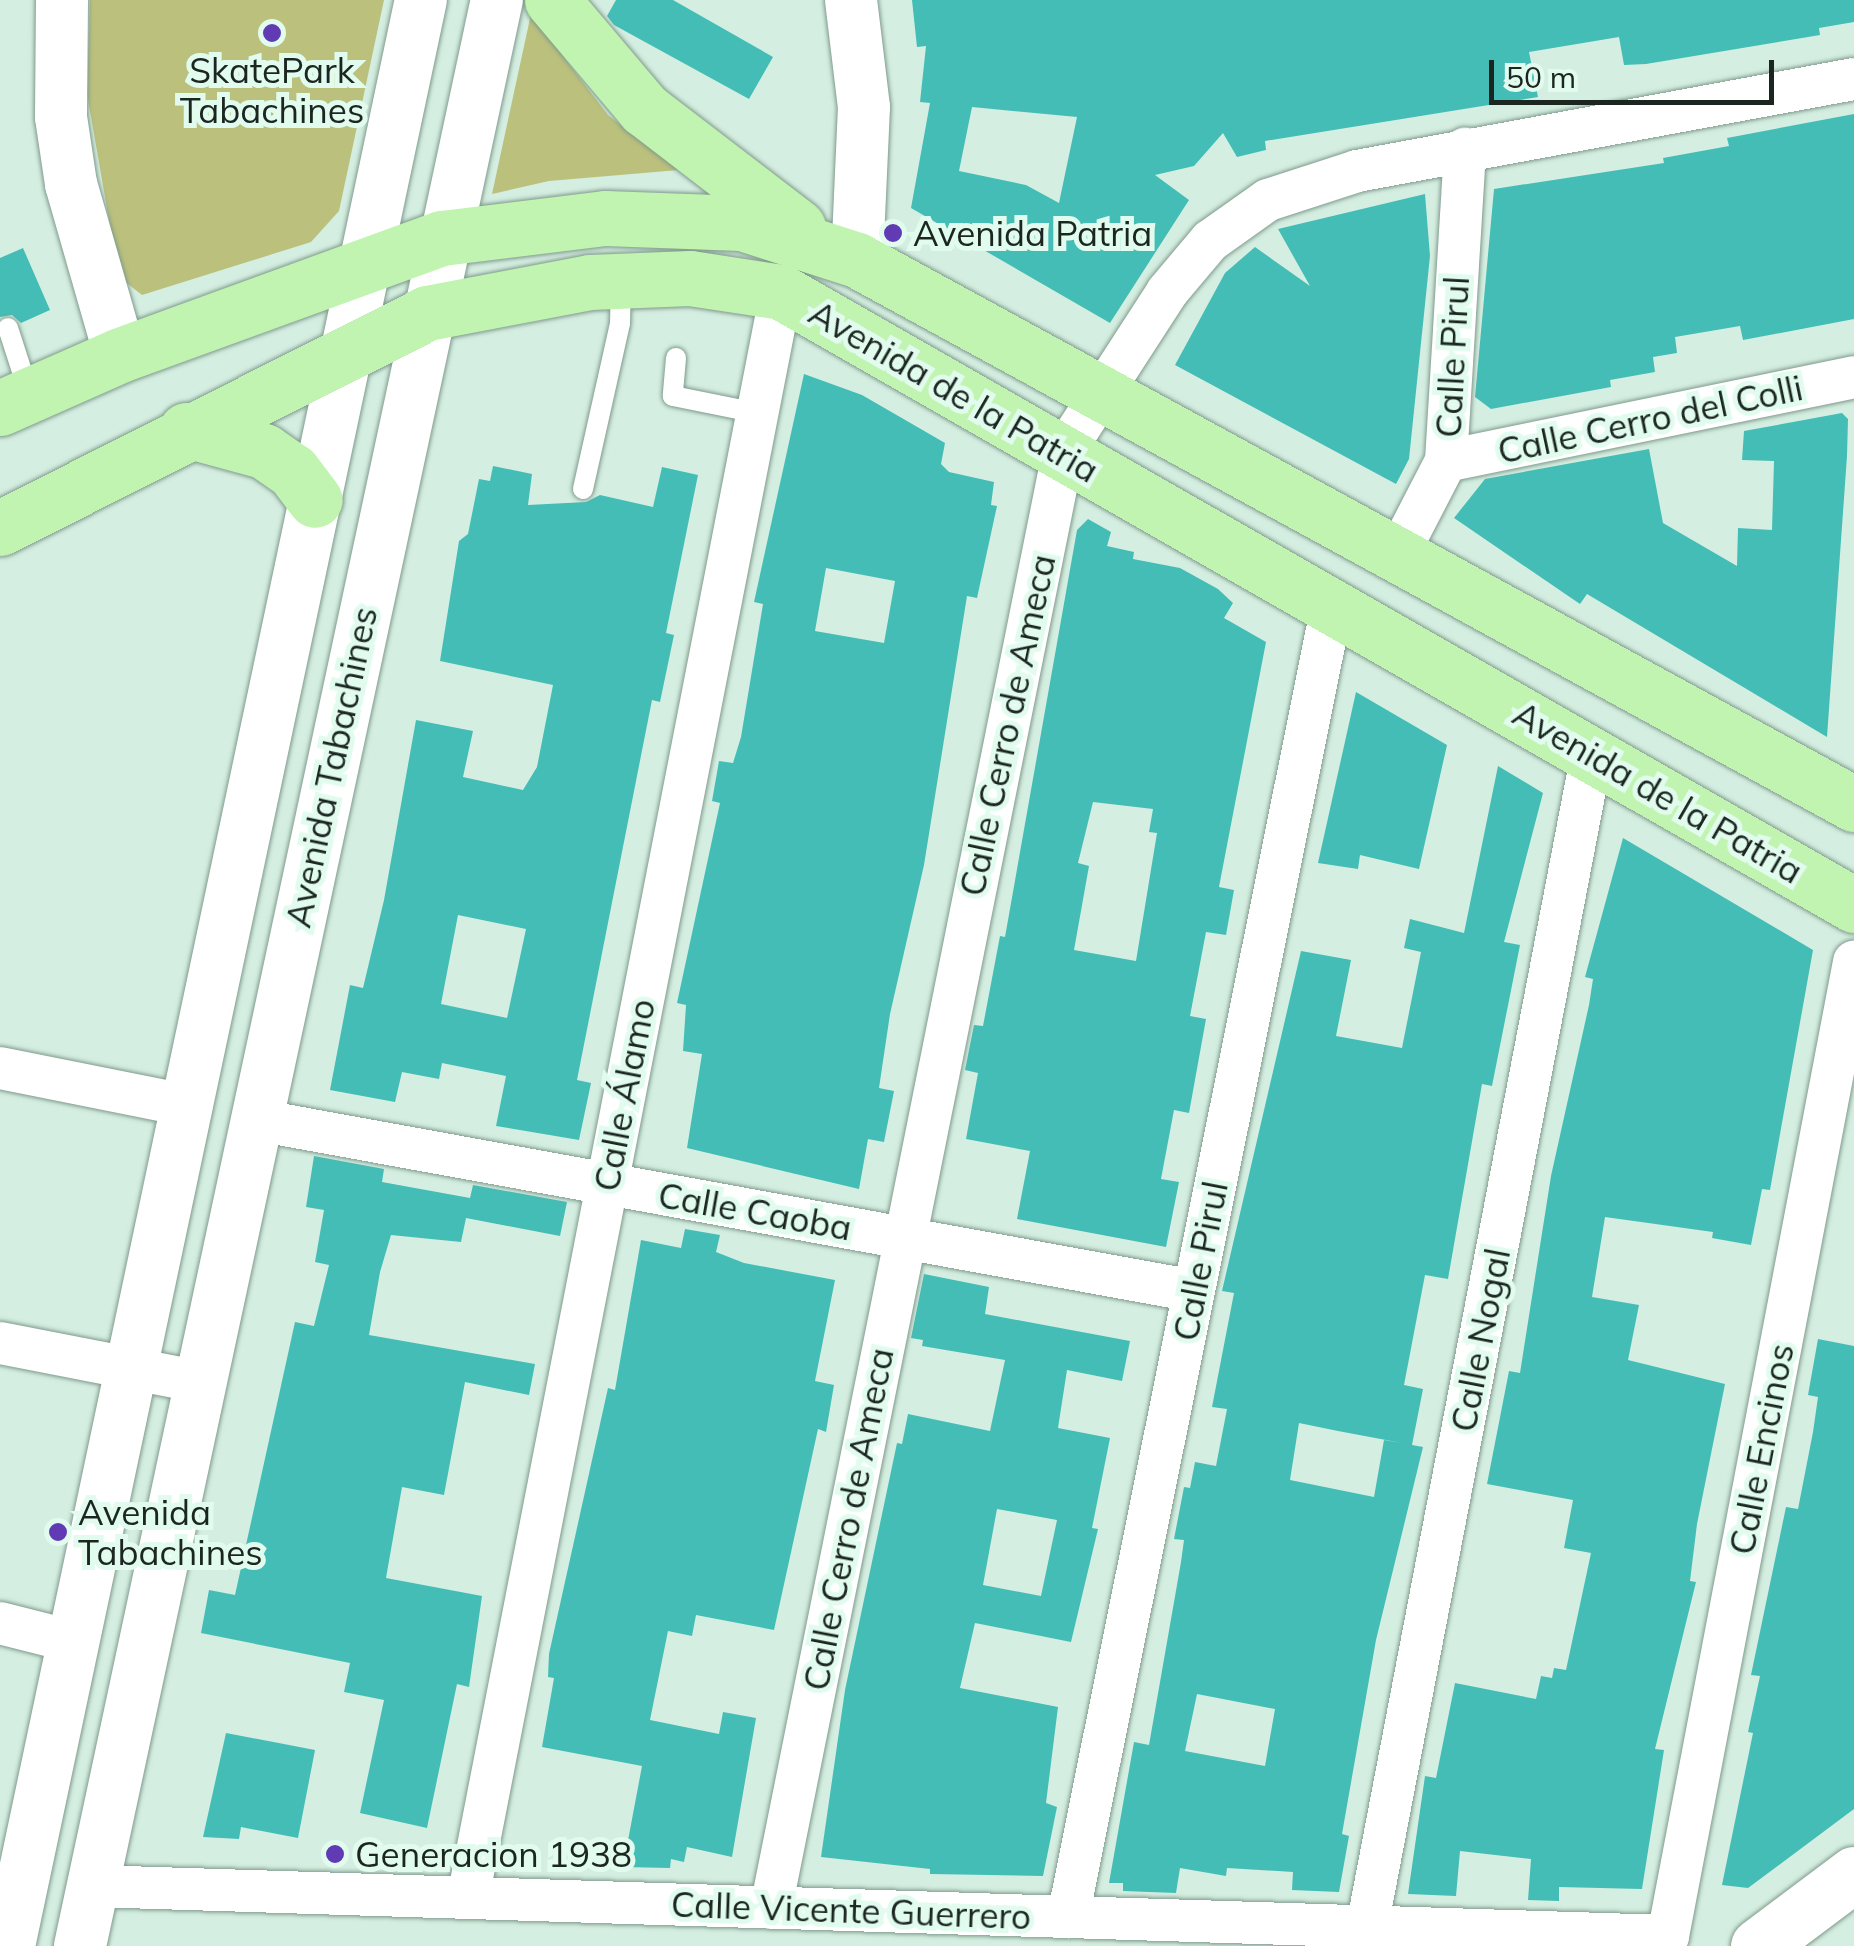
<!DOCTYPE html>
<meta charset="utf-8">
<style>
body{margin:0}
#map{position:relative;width:1854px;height:1946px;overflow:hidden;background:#d4efe1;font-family:Mulish,sans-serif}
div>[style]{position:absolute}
.green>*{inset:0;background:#bbc17c}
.building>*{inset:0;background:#44bdb6}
.roads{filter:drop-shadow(0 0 2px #809a8d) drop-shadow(0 0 2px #809a8d)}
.service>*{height:20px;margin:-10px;padding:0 10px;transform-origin:10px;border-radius:10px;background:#fff}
.minor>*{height:42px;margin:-21px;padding:0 21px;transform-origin:21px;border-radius:21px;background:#fff}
.tertiary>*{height:52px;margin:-26px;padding:0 26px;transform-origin:26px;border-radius:26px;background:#fff}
.secondary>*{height:55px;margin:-27.5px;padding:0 27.5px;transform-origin:27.5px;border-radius:27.5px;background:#fff}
.primary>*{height:55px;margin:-27.5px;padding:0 27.5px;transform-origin:27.5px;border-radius:27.5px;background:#c1f4b0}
.dots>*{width:28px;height:28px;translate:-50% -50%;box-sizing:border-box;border:5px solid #e1fcef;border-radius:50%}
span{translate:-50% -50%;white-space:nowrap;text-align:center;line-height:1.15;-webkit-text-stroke:10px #e1fcef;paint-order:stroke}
.poi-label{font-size:35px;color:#1c2621}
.left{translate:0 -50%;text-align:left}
.street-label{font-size:35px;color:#1c2621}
.scale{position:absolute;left:1489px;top:60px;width:285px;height:45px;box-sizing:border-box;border:5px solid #1c2621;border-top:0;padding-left:12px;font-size:30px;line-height:35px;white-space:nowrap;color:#1c2621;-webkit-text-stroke:8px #e1fcef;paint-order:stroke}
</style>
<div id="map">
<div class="green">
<div style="clip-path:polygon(90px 0,384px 0,339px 211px,311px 242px,142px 295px,119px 277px,87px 94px)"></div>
<div style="clip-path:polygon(534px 0,559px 51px,608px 115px,679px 170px,549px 181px,492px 194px)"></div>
</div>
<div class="building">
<div style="clip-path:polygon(616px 0,673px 0,773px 57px,749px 99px,614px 25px,607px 16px)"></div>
<div style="clip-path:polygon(evenodd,912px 0,1854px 0,1854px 22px,1819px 28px,1820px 35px,1646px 64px,1624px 65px,1619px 37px,1529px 52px,1538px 97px,1265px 141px,1266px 150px,1237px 157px,1223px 133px,1194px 166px,1155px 175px,1189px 200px,1110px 323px,911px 208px,930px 103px,920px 102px,926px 46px,917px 47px,912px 0,972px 107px,1077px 117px,1059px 203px,1026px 185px,959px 171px,972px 107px)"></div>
<div style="clip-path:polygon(1854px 114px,1854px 319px,1743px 340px,1740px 326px,1675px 337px,1677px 353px,1653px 357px,1655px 372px,1610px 380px,1611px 387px,1491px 409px,1475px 397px,1494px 189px,1664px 163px,1663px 158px,1729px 146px,1727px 138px)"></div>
<div style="clip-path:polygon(1425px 194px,1430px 256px,1409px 459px,1396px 484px,1175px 365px,1225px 273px,1255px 247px,1310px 286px,1278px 229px)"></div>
<div style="clip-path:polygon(23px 248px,50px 310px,21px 323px,12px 315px,0 317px,0 258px)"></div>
<div style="clip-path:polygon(evenodd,804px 374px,862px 395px,945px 443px,941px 464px,949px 472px,994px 482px,991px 505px,997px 506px,977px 598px,967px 596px,924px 865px,890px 1014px,879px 1088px,894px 1091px,884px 1142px,868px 1139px,859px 1189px,687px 1148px,702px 1054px,683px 1051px,686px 1005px,677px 1003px,720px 803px,712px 801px,719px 761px,733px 763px,741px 737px,763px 604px,754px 602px,804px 374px,826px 568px,895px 581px,884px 643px,815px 631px,826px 568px)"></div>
<div style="clip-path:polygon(1842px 413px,1848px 419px,1847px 456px,1827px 737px,1587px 594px,1580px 604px,1454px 518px,1485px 479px,1649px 449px,1663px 523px,1737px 566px,1738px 528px,1772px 530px,1774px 461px,1742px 460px,1744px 431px)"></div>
<div style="clip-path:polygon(evenodd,493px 466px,532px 474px,528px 505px,586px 502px,600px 495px,653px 507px,662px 467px,698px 475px,666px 633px,674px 635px,660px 702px,652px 700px,577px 1080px,591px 1083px,579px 1140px,496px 1126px,506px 1076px,442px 1063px,439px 1079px,402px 1072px,395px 1102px,330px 1090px,350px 985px,363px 988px,384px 900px,416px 720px,473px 731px,463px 777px,523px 790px,537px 767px,553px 685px,440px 661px,459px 541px,468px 534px,479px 479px,490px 481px,493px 466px,458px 915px,526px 929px,507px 1018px,441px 1004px,458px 915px)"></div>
<div style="clip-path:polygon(evenodd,1088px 519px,1111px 532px,1107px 546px,1134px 552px,1133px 559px,1180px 568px,1218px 589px,1233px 603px,1224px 618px,1266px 642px,1219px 887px,1234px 890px,1226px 935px,1206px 932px,1190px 1016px,1206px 1019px,1189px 1113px,1174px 1110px,1161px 1179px,1179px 1182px,1166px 1247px,1017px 1219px,1030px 1151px,966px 1139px,978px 1073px,965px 1070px,974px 1025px,983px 1026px,1000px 936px,1005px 937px,1077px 530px,1088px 519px,1093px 802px,1153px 809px,1149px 832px,1157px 833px,1136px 961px,1074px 950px,1089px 866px,1078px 863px,1093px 802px)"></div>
<div style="clip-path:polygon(1356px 692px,1447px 745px,1419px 869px,1360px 855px,1358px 869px,1318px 863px)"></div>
<div style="clip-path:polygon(evenodd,1498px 766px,1543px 793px,1504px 942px,1520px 945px,1492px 1086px,1482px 1084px,1448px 1279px,1425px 1275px,1404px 1385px,1423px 1389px,1412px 1445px,1423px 1447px,1376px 1640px,1342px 1834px,1349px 1836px,1339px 1892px,1292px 1890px,1293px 1872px,1227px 1868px,1226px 1876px,1180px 1868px,1176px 1893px,1123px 1891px,1123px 1883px,1109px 1883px,1134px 1742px,1149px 1745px,1181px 1562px,1184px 1540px,1174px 1539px,1184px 1487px,1190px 1488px,1195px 1462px,1216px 1466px,1227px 1409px,1212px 1407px,1234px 1293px,1222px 1291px,1301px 951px,1351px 960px,1336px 1036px,1402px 1048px,1421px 952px,1404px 948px,1410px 919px,1464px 933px,1498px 766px,1299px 1423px,1338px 1431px,1402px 1443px,1384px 1440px,1374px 1497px,1290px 1480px,1299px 1423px,1498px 766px,1197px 1694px,1275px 1709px,1265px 1766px,1185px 1751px,1197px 1694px)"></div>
<div style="clip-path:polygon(1623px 838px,1813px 950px,1770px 1190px,1762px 1189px,1751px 1245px,1712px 1238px,1713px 1232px,1605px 1217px,1592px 1297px,1639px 1305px,1628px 1360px,1725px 1384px,1697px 1524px,1690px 1581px,1696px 1582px,1655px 1749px,1664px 1750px,1642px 1889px,1559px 1887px,1559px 1901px,1528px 1900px,1531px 1859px,1460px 1851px,1456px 1896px,1408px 1894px,1425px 1776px,1436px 1778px,1455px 1683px,1536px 1699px,1541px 1676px,1552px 1678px,1554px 1668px,1566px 1670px,1591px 1553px,1564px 1548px,1573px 1500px,1487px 1484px,1509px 1371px,1520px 1373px,1551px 1176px,1589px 1005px,1593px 979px,1585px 977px)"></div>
<div style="clip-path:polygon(314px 1156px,384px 1169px,382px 1182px,470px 1198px,473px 1185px,567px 1202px,560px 1236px,466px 1218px,461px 1242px,391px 1235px,380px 1272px,369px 1335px,535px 1364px,529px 1395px,465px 1382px,444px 1495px,402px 1487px,386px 1578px,482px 1596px,469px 1687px,457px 1684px,427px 1828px,360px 1813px,384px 1700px,344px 1692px,350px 1663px,201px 1633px,209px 1590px,235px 1595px,295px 1322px,314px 1326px,329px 1265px,315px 1262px,324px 1210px,306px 1207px)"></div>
<div style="clip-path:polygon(685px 1229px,720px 1235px,716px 1252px,744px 1263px,835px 1280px,815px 1381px,834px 1385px,826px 1432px,818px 1429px,774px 1630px,696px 1615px,692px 1636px,668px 1631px,650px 1720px,719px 1734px,723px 1712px,756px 1718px,732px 1857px,687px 1847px,684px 1862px,671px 1859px,670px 1868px,623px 1867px,642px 1766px,542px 1747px,554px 1678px,548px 1677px,549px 1654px,608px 1388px,615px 1390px,641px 1240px,681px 1248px)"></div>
<div style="clip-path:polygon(evenodd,924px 1274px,989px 1287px,985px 1314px,1130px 1341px,1122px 1381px,1067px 1370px,1058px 1428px,1110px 1438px,1092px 1528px,1098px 1529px,1071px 1642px,975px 1623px,960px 1688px,1058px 1707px,1046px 1803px,1057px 1807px,1043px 1876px,930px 1874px,930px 1869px,821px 1857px,845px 1690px,897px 1443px,902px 1444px,908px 1414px,990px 1431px,1005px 1360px,922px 1346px,923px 1340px,911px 1338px,924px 1274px,997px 1509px,1057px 1520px,1041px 1596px,983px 1585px,997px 1509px)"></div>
<div style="clip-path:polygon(1818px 1339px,1854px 1346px,1854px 1809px,1748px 1888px,1722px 1885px,1753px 1733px,1748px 1732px,1760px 1676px,1751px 1675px,1786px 1507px,1798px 1509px,1813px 1432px,1818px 1397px,1808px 1395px)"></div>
<div style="clip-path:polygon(226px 1733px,315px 1750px,298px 1838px,241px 1827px,239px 1839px,203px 1837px)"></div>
</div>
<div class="roads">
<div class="service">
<div style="left:8px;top:328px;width:68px;rotate:72.1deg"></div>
<div style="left:676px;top:358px;width:38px;rotate:95deg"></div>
<div style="left:673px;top:396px;width:86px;rotate:11.4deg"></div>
<div style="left:583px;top:489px;width:170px;rotate:-77.4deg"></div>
<div style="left:620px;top:323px;width:41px;rotate:-88.6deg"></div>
</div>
<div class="minor">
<div style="left:1446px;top:461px;width:417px;rotate:-11.6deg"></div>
<div style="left:1398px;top:554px;width:105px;rotate:-62.7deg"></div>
<div style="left:1446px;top:461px;width:313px;rotate:-86.5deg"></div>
<div style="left:0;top:1068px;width:195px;rotate:11.3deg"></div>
<div style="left:257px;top:1120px;width:952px;rotate:10.34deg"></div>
<div style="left:0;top:1343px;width:205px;rotate:11deg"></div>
<div style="left:0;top:1623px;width:77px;rotate:14.2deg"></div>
<div style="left:93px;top:1886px;width:1576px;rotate:1.82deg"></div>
<div style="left:468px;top:1898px;width:1636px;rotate:-78.97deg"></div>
<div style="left:771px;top:1908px;width:1484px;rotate:-78.65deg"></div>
<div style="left:1063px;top:453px;width:192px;rotate:-57.1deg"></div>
<div style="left:1167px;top:292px;width:67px;rotate:-49.9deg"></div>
<div style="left:1210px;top:241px;width:71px;rotate:-35.3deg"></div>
<div style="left:1268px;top:200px;width:94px;rotate:-18deg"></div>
<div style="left:1357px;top:171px;width:505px;rotate:-10.49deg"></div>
<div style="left:1068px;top:1917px;width:1338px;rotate:-78.62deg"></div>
<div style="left:1367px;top:1927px;width:1195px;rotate:-79.15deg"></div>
<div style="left:1668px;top:1936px;width:992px;rotate:-79.19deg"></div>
</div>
<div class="tertiary">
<div style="left:62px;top:0;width:117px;rotate:90.5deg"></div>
<div style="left:61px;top:117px;width:68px;rotate:81.5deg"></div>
<div style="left:71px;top:184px;width:178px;rotate:74deg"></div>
<div style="left:851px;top:0;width:108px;rotate:83.1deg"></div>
<div style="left:864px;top:107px;width:153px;rotate:92.6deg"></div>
<div style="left:9px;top:1946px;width:1989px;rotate:-78.05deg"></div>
<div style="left:80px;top:1946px;width:1990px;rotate:-77.91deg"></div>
</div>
<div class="secondary">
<div style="left:1758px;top:1946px;width:120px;rotate:-36.9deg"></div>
</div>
<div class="primary">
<div style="left:552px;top:0;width:143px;rotate:49.8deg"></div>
<div style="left:644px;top:109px;width:194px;rotate:37.5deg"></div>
<div style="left:0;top:408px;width:131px;rotate:-23.8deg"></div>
<div style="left:120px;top:355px;width:343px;rotate:-20deg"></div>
<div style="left:442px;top:238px;width:164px;rotate:-7deg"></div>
<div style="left:605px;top:218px;width:137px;rotate:2.1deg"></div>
<div style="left:742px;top:223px;width:121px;rotate:17.8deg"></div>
<div style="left:857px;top:260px;width:1136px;rotate:28.62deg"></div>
<div style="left:186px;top:430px;width:81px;rotate:15.1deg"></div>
<div style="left:264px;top:451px;width:35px;rotate:35deg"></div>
<div style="left:293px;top:471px;width:36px;rotate:53deg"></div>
<div style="left:0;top:528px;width:478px;rotate:-26.7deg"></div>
<div style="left:427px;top:313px;width:166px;rotate:-10.8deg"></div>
<div style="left:590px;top:282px;width:100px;rotate:-2.3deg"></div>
<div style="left:690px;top:278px;width:92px;rotate:8.7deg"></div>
<div style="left:781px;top:292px;width:1236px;rotate:29.74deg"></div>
</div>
</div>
<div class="dots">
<div style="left:272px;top:33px;background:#613bb3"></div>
<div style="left:893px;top:233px;background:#613bb3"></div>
<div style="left:58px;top:1532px;background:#613bb3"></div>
<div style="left:335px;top:1854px;background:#613bb3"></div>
</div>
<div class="poi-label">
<span style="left:272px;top:90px">SkatePark<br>Tabachines</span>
<span class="left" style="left:913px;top:233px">Avenida Patria</span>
<span class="left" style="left:78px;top:1532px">Avenida<br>Tabachines</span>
<span class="left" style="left:355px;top:1854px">Generacion 1938</span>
</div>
<div class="street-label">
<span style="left:1452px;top:357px;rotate:-87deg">Calle Pirul</span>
<span style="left:954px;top:391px;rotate:30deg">Avenida de la Patria</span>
<span style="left:1650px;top:419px;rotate:-12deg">Calle Cerro del Colli</span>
<span style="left:1007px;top:725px;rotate:-78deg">Calle Cerro de Ameca</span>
<span style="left:331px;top:767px;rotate:-78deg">Avenida Tabachines</span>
<span style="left:1658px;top:792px;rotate:30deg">Avenida de la Patria</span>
<span style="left:624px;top:1095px;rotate:-79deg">Calle Álamo</span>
<span style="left:755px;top:1211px;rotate:10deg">Calle Caoba</span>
<span style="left:1200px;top:1261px;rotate:-79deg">Calle Pirul</span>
<span style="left:1480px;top:1340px;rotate:-79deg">Calle Nogal</span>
<span style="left:1761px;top:1449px;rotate:-79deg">Calle Encinos</span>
<span style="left:848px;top:1519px;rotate:-79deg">Calle Cerro de Ameca</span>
<span style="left:851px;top:1910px;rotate:2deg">Calle Vicente Guerrero</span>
</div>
<div class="scale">50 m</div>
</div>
